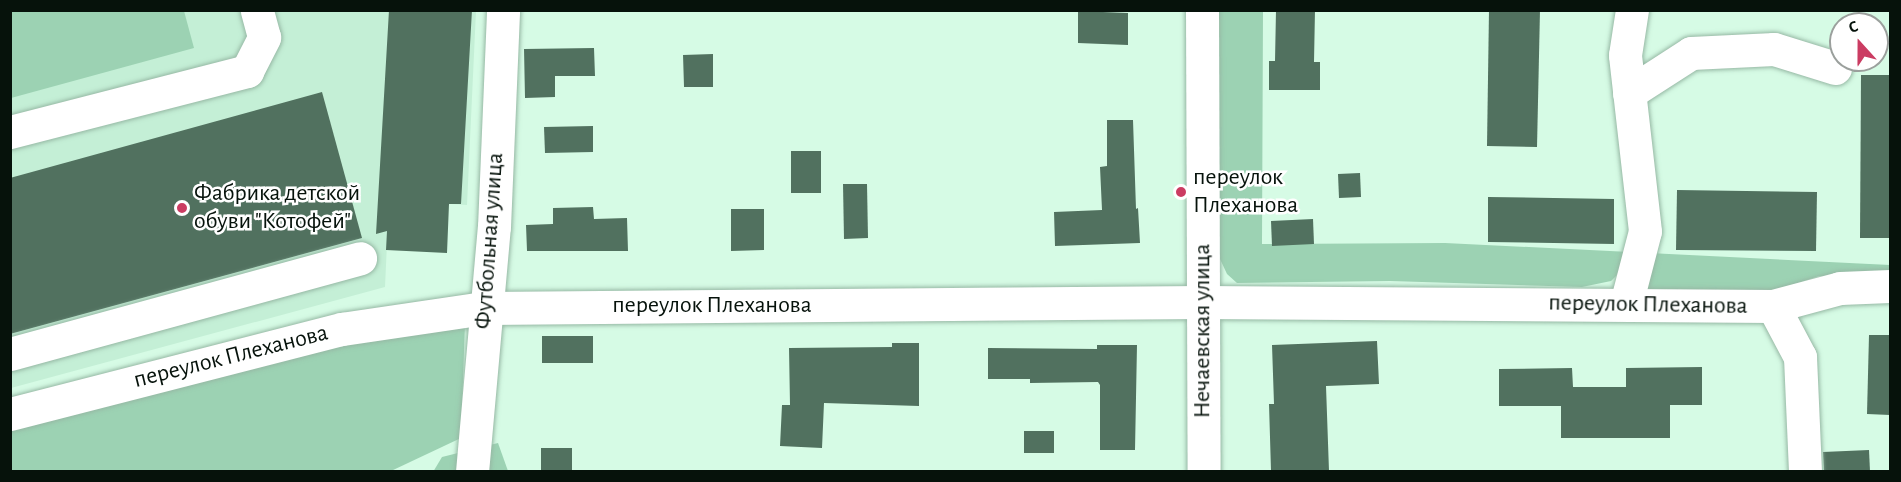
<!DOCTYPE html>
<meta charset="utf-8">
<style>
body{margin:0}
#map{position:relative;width:1901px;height:482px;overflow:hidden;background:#d6fbe5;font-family:"Alegreya Sans",sans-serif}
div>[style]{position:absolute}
.built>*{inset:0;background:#c4efd6}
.green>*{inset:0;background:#9cd2b3}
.building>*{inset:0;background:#51715f}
.roads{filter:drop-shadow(0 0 2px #96b8a4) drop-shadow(0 0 2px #96b8a4)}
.minor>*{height:33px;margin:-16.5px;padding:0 16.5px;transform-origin:16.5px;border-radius:16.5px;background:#fff}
.dots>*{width:16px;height:16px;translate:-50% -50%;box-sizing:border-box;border:3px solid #fff;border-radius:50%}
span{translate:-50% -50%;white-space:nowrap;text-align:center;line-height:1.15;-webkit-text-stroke:5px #fff;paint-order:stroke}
.poi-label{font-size:24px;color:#06120b}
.left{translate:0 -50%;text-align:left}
.street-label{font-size:24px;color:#06120b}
.frame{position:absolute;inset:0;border:12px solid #06120b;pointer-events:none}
.north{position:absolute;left:1829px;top:12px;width:60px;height:60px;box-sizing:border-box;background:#fff;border:2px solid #9ba09d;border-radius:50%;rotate:339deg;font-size:16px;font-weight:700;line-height:24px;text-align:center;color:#06120b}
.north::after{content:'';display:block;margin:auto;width:21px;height:27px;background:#cb3c62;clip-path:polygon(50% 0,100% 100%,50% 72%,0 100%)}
</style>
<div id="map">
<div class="built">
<div style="clip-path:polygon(11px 11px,476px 11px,467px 205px,389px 200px,385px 287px,11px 388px)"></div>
</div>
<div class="green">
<div style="clip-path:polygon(11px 10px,184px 11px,194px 48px,11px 98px)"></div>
<div style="clip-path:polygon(1219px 11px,1263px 11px,1262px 244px,1445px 243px,1630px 252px,1616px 276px,1611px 281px,1582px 287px,1390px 281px,1237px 283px,1227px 274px,1220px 259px)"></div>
<div style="clip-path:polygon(1649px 253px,1890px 265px,1890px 275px,1819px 276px,1777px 290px,1645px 290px)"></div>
<div style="clip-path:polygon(465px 323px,461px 438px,391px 471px,11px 472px,11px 427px,339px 343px)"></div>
<div style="clip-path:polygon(498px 443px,508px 471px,433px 472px,442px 457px)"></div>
</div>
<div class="building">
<div style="clip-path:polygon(389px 10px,472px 10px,461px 204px,449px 204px,447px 253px,386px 250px,387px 231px,376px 234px)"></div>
<div style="clip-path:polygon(1276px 10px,1315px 10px,1314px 62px,1320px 62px,1320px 90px,1269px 90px,1269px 61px,1275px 61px)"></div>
<div style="clip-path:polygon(1489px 10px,1540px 10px,1537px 147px,1487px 146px)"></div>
<div style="clip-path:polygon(1078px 11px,1128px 13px,1128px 45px,1078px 43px)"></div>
<div style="clip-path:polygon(594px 48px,595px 76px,555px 76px,555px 97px,525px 98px,524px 49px)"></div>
<div style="clip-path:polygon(713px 54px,713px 87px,684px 87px,683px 55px)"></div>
<div style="clip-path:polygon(1861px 75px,1890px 75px,1890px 238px,1860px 238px)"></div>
<div style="clip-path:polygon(322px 92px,362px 238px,10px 334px,10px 178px)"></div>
<div style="clip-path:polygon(1107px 120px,1133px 120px,1136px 209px,1138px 208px,1140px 243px,1055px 246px,1054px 212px,1102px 210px,1100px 167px,1107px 166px)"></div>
<div style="clip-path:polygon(593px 126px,593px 152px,545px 153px,544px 127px)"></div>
<div style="clip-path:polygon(791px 151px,821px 151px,821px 193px,791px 193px)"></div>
<div style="clip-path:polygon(1360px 173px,1361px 197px,1339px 198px,1338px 174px)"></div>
<div style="clip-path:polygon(843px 184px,867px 184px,868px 238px,844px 239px)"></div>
<div style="clip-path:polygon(1677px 190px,1817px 192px,1816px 251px,1676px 250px)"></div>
<div style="clip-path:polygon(1488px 197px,1614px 199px,1614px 244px,1488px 242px)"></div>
<div style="clip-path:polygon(593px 207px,594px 219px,627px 218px,628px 251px,527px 251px,526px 225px,553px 224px,553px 208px)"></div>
<div style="clip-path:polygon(731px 209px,764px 209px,764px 250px,731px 251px)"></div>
<div style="clip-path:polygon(1313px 219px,1314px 244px,1272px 246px,1271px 221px)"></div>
<div style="clip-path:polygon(1869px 335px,1890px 335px,1890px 415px,1867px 414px)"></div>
<div style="clip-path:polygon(542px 336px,593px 336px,593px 363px,542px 363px)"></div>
<div style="clip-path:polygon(1377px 341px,1379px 384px,1326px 386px,1329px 471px,1271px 471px,1269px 404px,1274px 404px,1272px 345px)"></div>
<div style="clip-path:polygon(892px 343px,919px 343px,919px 406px,824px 403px,822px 448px,780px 446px,782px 405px,790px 405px,789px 348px,892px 347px)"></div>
<div style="clip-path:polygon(1097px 345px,1137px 345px,1135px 450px,1100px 450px,1100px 385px,1098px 382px,1030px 383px,1030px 379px,988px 379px,988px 348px,1097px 349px)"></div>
<div style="clip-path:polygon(1702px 367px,1702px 405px,1670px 405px,1670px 438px,1561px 438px,1561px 406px,1499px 406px,1499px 369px,1572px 368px,1573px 387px,1626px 387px,1626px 368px)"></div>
<div style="clip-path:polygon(1024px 431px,1054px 431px,1054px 453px,1024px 453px)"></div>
<div style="clip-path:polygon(541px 448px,572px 448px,572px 471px,541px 471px)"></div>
<div style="clip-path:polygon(1869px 450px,1870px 471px,1824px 471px,1823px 452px)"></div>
</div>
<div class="roads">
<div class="minor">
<div style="left:1202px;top:10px;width:462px;rotate:89.8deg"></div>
<div style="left:1629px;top:93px;width:74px;rotate:-32.8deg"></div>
<div style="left:1691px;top:53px;width:83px;rotate:-2.8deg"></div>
<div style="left:1774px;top:49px;width:64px;rotate:17.3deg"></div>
<div style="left:10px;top:132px;width:245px;rotate:-14.4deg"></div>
<div style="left:247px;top:71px;width:38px;rotate:-63deg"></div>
<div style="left:264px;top:37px;width:28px;rotate:-105deg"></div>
<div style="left:1626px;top:304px;width:75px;rotate:-75.4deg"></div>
<div style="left:1645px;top:231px;width:177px;rotate:-96.5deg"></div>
<div style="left:1625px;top:55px;width:46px;rotate:-81.2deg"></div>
<div style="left:1773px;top:306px;width:58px;rotate:62.1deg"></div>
<div style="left:1800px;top:357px;width:115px;rotate:87.5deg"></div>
<div style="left:10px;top:354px;width:363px;rotate:-15.3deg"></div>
<div style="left:10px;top:414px;width:343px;rotate:-14.4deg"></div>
<div style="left:342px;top:329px;width:145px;rotate:-8.4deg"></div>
<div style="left:485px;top:308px;width:717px;rotate:-0.48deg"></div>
<div style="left:1202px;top:302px;width:571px;rotate:0.4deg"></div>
<div style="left:1773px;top:306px;width:69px;rotate:-15deg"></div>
<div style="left:1840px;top:288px;width:50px;rotate:-2.3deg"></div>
<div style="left:472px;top:472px;width:246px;rotate:-84.9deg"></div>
<div style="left:494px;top:227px;width:217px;rotate:-87.6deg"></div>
</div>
</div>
<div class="dots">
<div style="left:1181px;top:192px;background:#cb3c62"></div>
<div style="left:182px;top:208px;background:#cb3c62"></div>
</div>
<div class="poi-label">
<span class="left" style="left:1193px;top:192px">переулок<br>Плеханова</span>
<span class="left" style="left:194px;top:208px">Фабрика детской<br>обуви "Котофей"</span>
</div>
<div class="street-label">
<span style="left:490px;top:241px;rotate:-86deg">Футбольная улица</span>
<span style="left:1648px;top:305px;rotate:1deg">переулок Плеханова</span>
<span style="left:712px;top:306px">переулок Плеханова</span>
<span style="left:1203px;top:331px;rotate:-90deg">Нечаевская улица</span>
<span style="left:231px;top:357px;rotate:-14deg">переулок Плеханова</span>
</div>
<div class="frame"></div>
<div class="north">С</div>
</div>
